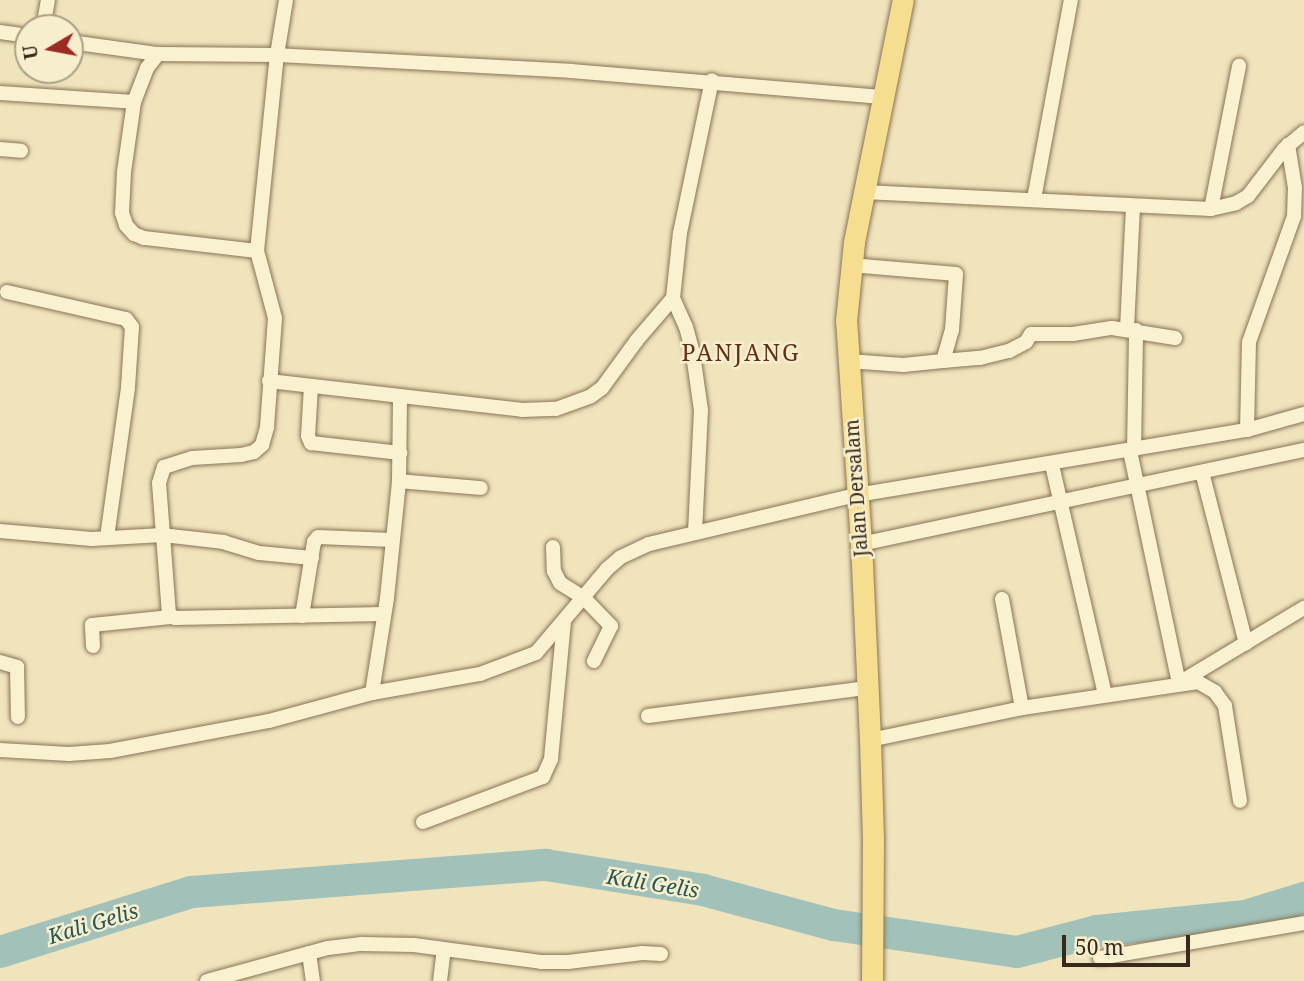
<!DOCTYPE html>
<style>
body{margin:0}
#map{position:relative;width:1304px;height:981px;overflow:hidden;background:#f0e4bd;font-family:"Noto Serif",serif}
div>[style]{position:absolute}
.river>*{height:32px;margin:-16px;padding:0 16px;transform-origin:16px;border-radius:16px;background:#a1c1b9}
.roads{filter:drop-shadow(0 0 2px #887455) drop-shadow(0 0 2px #887455)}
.street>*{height:14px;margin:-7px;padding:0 7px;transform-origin:7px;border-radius:7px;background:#faf1d0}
.primary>*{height:21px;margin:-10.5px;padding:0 10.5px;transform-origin:10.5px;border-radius:10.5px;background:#f6de91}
span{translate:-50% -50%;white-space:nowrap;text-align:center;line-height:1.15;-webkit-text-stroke:5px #f7eecd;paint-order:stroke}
.street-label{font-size:19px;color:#372a1b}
.water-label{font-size:21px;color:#295757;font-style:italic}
.quarter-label{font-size:23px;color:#652e18;letter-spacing:2px}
.north{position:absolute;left:14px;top:14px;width:70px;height:70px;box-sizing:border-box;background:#f7eecd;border:2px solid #aaa086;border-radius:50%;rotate:260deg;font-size:19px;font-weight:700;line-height:28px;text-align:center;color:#372a1b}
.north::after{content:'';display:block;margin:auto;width:24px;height:32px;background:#9a2a22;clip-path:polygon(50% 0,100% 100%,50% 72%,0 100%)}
.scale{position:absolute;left:1062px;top:935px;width:128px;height:32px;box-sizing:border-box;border:4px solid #372a1b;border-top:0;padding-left:9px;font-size:21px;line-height:24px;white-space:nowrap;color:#372a1b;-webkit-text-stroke:5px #f7eecd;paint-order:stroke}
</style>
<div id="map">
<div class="river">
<div style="left:0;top:952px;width:201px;rotate:-17.4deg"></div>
<div style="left:192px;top:892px;width:355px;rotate:-4.4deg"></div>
<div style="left:546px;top:865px;width:159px;rotate:9deg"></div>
<div style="left:703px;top:890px;width:136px;rotate:15deg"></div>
<div style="left:834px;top:925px;width:185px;rotate:8.4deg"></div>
<div style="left:1017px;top:952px;width:83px;rotate:-14.7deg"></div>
<div style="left:1097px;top:931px;width:149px;rotate:-5.8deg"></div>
<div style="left:1245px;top:916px;width:62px;rotate:-17deg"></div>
</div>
<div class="roads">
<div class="street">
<div style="left:43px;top:28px;width:28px;rotate:-80deg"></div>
<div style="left:0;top:32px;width:28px;rotate:8deg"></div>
<div style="left:70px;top:42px;width:89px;rotate:7.8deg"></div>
<div style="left:0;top:93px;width:134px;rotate:3.8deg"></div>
<div style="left:0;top:149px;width:21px;rotate:5deg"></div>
<div style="left:864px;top:192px;width:347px;rotate:2.8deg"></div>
<div style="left:1211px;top:209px;width:26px;rotate:-13deg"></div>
<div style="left:1236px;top:203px;width:14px;rotate:-30deg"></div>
<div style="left:1248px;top:196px;width:59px;rotate:-52.5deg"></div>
<div style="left:1284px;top:149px;width:26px;rotate:-40deg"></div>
<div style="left:1034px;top:199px;width:202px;rotate:-79.5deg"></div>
<div style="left:1211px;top:209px;width:146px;rotate:-78.9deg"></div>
<div style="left:257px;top:251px;width:114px;rotate:-173.4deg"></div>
<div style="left:144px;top:238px;width:11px;rotate:-158deg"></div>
<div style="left:134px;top:234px;width:12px;rotate:-132deg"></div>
<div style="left:126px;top:225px;width:13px;rotate:-108deg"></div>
<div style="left:122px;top:213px;width:41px;rotate:-87.2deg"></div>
<div style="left:124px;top:172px;width:71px;rotate:-81.9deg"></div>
<div style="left:134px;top:102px;width:36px;rotate:-69deg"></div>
<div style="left:147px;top:68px;width:18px;rotate:-52deg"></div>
<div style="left:158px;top:54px;width:119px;rotate:0.5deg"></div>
<div style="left:277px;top:55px;width:295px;rotate:3.1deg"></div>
<div style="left:572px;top:71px;width:313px;rotate:4.8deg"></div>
<div style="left:7px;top:292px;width:122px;rotate:12.8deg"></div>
<div style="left:126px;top:319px;width:10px;rotate:53deg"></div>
<div style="left:132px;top:327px;width:61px;rotate:93.8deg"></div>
<div style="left:128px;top:388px;width:151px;rotate:98deg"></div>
<div style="left:673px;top:298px;width:32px;rotate:66deg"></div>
<div style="left:686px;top:327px;width:28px;rotate:75deg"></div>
<div style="left:693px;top:354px;width:57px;rotate:81.9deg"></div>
<div style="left:701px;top:410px;width:121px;rotate:92.8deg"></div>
<div style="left:1127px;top:329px;width:123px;rotate:-87.2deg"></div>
<div style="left:848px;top:361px;width:55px;rotate:4.2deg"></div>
<div style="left:903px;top:365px;width:40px;rotate:-5.7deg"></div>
<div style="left:943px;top:361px;width:32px;rotate:-74deg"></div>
<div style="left:952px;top:330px;width:56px;rotate:-85.9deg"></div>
<div style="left:956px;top:274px;width:106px;rotate:-175.1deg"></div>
<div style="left:943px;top:361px;width:37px;rotate:-5deg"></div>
<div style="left:980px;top:358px;width:30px;rotate:-14deg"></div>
<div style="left:1009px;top:351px;width:19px;rotate:-28deg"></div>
<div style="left:1026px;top:342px;width:9px;rotate:-58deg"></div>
<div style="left:1031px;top:334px;width:42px"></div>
<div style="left:1073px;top:334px;width:39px;rotate:-9deg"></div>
<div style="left:1112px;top:328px;width:64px;rotate:9deg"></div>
<div style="left:269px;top:381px;width:255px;rotate:6.5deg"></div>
<div style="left:522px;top:410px;width:34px;rotate:-2deg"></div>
<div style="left:556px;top:409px;width:37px;rotate:-20deg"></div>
<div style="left:591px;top:396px;width:14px;rotate:-36deg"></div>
<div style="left:602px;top:388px;width:59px;rotate:-53.9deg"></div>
<div style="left:637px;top:340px;width:55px;rotate:-49.4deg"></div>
<div style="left:673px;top:298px;width:65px;rotate:-83.9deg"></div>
<div style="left:680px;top:233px;width:156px;rotate:-78.2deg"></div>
<div style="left:311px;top:386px;width:50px;rotate:93.4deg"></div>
<div style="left:308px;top:436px;width:8px;rotate:67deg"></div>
<div style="left:311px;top:443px;width:90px;rotate:6.4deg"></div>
<div style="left:1247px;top:430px;width:88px;rotate:-88.7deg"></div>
<div style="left:1249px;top:342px;width:134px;rotate:-70.3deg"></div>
<div style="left:1294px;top:216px;width:28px;rotate:-88deg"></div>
<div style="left:1295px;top:188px;width:44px;rotate:-99.2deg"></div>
<div style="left:1134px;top:450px;width:120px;rotate:-89deg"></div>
<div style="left:1130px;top:451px;width:237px;rotate:78.1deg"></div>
<div style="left:1179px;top:683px;width:146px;rotate:-31deg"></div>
<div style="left:1052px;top:465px;width:236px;rotate:77deg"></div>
<div style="left:1202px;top:472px;width:177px;rotate:75.6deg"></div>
<div style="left:399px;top:481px;width:82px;rotate:4.9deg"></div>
<div style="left:0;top:531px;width:92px;rotate:5deg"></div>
<div style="left:92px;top:539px;width:71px;rotate:-3.2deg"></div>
<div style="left:163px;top:535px;width:52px;rotate:-94.4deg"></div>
<div style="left:159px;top:483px;width:17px;rotate:-73deg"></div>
<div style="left:164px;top:467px;width:29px;rotate:-18deg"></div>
<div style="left:192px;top:458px;width:49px;rotate:-3.5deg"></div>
<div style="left:241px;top:455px;width:13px;rotate:-13deg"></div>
<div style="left:254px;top:452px;width:11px;rotate:-41deg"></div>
<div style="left:262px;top:445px;width:19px;rotate:-74deg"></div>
<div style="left:267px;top:427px;width:109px;rotate:-85.8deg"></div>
<div style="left:275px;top:318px;width:69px;rotate:-105deg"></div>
<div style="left:257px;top:251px;width:197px;rotate:-84.2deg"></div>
<div style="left:277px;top:55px;width:56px;rotate:-80.7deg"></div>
<div style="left:861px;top:544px;width:453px;rotate:-12deg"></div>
<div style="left:553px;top:547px;width:24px;rotate:88deg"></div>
<div style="left:554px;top:571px;width:13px;rotate:63deg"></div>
<div style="left:560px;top:583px;width:28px;rotate:32deg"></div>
<div style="left:584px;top:598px;width:39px;rotate:46deg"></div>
<div style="left:611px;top:626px;width:39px;rotate:116deg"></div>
<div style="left:312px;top:558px;width:53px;rotate:-174.6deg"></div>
<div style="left:259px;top:553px;width:37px;rotate:-163deg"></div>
<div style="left:224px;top:542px;width:61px;rotate:-173.5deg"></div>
<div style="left:163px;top:535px;width:79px;rotate:85.7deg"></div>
<div style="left:169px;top:614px;width:7px;rotate:34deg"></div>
<div style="left:175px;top:618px;width:209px;rotate:-1.1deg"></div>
<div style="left:1002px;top:599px;width:111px;rotate:79.6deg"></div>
<div style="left:302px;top:616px;width:75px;rotate:-80.8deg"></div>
<div style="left:314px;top:542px;width:6px;rotate:-51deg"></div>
<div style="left:318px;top:537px;width:74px;rotate:2.3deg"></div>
<div style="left:93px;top:646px;width:21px;rotate:-93deg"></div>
<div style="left:92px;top:625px;width:79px;rotate:-5.8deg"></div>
<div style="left:0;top:662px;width:18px;rotate:16deg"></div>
<div style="left:17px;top:667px;width:50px;rotate:88.9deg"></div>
<div style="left:372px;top:693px;width:96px;rotate:-81deg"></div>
<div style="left:387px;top:598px;width:118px;rotate:-84.1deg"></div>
<div style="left:399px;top:481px;width:83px;rotate:-89.3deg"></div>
<div style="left:648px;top:716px;width:221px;rotate:-7.3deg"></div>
<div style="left:870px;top:740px;width:155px;rotate:-11.9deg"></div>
<div style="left:1022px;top:708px;width:178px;rotate:-8.4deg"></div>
<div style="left:1198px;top:682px;width:20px;rotate:30deg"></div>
<div style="left:1215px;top:692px;width:17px;rotate:54deg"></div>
<div style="left:1225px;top:706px;width:96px;rotate:81deg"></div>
<div style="left:0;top:750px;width:69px;rotate:3.3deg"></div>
<div style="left:69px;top:754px;width:41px;rotate:-4.2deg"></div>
<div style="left:110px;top:751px;width:162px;rotate:-10.7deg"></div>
<div style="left:269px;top:721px;width:107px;rotate:-15.2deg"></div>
<div style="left:372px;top:693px;width:110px;rotate:-10deg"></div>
<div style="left:480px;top:674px;width:60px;rotate:-20.6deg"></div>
<div style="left:536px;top:653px;width:110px;rotate:-49.8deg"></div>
<div style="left:607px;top:569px;width:18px;rotate:-41deg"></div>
<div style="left:621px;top:557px;width:31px;rotate:-25deg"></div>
<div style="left:649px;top:544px;width:214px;rotate:-13.3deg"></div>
<div style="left:857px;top:495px;width:395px;rotate:-9.5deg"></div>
<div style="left:1247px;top:430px;width:59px;rotate:-15.7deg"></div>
<div style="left:423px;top:822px;width:128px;rotate:-20.6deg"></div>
<div style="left:543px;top:777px;width:20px;rotate:-66deg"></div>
<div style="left:551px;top:759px;width:138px;rotate:-84.6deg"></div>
<div style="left:309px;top:953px;width:28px;rotate:82deg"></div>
<div style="left:1100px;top:958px;width:207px;rotate:-9.7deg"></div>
<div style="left:207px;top:981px;width:125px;rotate:-15.3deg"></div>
<div style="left:328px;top:948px;width:34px;rotate:-7deg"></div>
<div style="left:362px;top:944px;width:52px;rotate:1.1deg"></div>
<div style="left:414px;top:945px;width:128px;rotate:7.6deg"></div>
<div style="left:541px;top:962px;width:27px"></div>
<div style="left:568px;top:962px;width:75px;rotate:-6.9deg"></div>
<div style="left:642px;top:953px;width:19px;rotate:3deg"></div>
<div style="left:440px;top:981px;width:32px;rotate:-83deg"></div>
</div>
<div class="primary">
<div style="left:872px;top:981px;width:141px;rotate:-89.6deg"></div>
<div style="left:873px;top:840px;width:100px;rotate:-91.7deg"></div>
<div style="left:870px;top:740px;width:196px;rotate:-92.6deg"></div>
<div style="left:861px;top:544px;width:224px;rotate:-93.8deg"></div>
<div style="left:846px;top:321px;width:79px;rotate:-84.2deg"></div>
<div style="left:854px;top:242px;width:247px;rotate:-78.6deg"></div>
</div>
</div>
<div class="street-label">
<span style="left:857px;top:488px;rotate:-94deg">Jalan Dersalam</span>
</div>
<div class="water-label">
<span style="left:653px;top:883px;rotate:9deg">Kali Gelis</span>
<span style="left:93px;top:923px;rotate:-17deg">Kali Gelis</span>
</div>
<div class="quarter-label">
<span style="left:741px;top:352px">PANJANG</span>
</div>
<div class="north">U</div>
<div class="scale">50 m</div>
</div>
